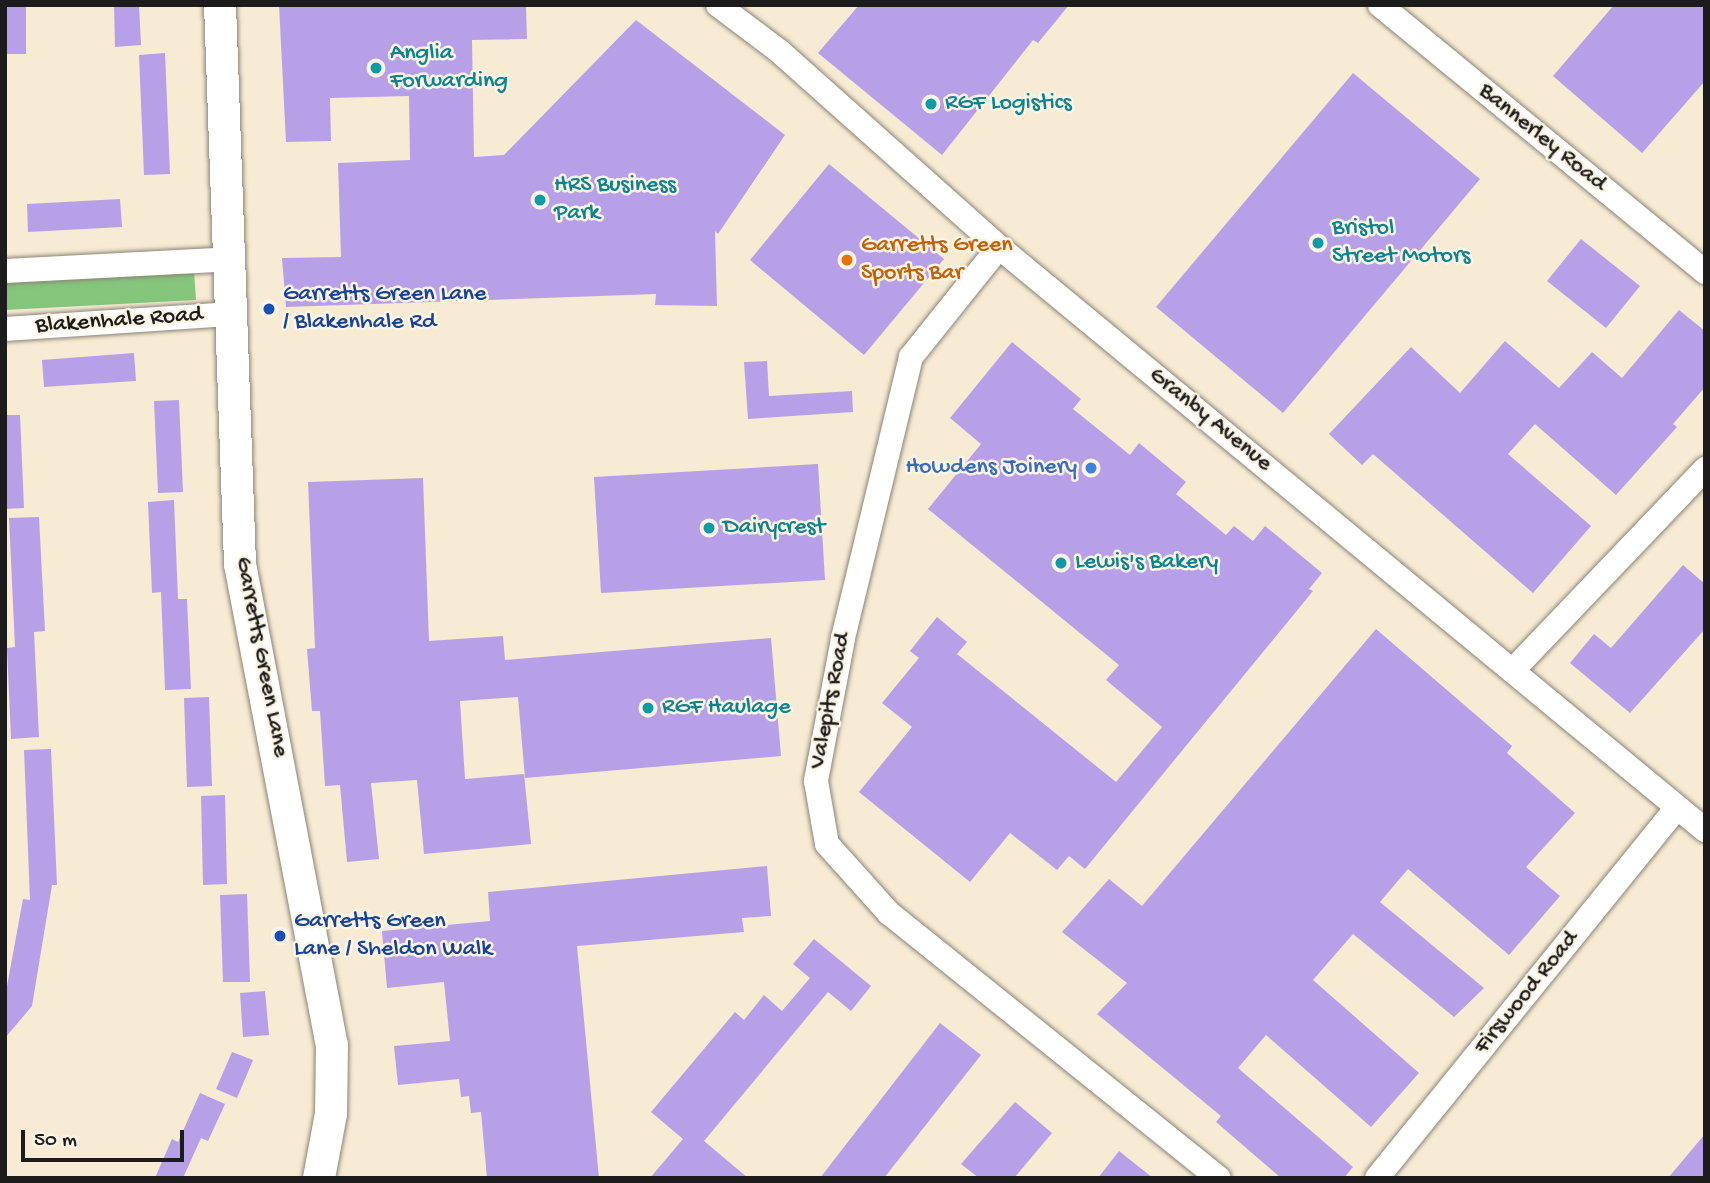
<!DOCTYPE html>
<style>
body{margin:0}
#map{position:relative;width:1710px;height:1183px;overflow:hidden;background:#f7ebd3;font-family:"Gochi Hand",sans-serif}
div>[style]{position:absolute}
.green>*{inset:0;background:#85c57c}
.building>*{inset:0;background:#b7a0e8}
.roads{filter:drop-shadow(0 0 2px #8a8478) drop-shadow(0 0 2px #8a8478)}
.minor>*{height:24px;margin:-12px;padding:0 12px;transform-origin:12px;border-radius:12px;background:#fff}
.tertiary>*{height:32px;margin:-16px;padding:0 16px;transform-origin:16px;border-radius:16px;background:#fff}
.dots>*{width:19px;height:19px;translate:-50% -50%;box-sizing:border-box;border:4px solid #fcf5e5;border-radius:50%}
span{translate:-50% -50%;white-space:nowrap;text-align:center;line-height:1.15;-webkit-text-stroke:5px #fcf5e5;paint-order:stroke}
.culture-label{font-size:24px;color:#0d838f}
.left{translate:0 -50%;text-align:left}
.street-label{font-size:24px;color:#1c1c1c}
.food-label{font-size:24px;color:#c56008}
.transit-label{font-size:24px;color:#164399}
.shop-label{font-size:24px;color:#366cbe}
.right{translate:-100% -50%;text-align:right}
.frame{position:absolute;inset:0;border:7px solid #1c1c1c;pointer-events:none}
.scale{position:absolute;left:21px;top:1130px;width:163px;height:32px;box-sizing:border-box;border:4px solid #1c1c1c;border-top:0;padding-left:9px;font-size:21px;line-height:24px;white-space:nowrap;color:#1c1c1c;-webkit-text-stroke:5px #fcf5e5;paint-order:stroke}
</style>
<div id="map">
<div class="green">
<div style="clip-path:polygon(194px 271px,196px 300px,5px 310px,5px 281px)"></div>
</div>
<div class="building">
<div style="clip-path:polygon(5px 5px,26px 5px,26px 54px,5px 54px)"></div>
<div style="clip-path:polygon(114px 5px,139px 5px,141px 45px,115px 47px)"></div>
<div style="clip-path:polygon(279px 5px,526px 5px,527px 39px,472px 40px,474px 157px,504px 155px,636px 20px,785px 135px,718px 234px,715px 231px,717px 306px,655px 305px,656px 294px,286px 307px,282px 258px,341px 257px,338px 163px,410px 160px,409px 96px,330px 98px,331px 141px,286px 142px)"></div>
<div style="clip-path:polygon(859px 5px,1069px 5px,1038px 43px,1033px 40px,942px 155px,818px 53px)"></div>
<div style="clip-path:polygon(1614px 5px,1705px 5px,1705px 81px,1642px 153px,1553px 76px)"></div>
<div style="clip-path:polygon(165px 53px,170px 174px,144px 175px,139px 55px)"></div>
<div style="clip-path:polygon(1353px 73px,1480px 179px,1283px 413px,1156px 307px)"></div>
<div style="clip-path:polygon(829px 164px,944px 259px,864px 355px,750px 260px)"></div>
<div style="clip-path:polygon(120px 199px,122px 227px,28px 232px,27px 204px)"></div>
<div style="clip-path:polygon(1581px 239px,1640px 286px,1606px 328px,1547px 281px)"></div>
<div style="clip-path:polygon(1679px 310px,1705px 331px,1705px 387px,1673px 424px,1677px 427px,1616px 495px,1535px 424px,1508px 454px,1591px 526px,1533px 593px,1373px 454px,1362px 465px,1329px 434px,1411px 347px,1460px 393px,1505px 341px,1559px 388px,1592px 352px,1622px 378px)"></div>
<div style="clip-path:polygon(1012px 342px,1081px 399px,1073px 409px,1130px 455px,1139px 443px,1186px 482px,1176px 494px,1226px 535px,1234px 526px,1253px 541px,1265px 526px,1322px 573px,1309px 589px,1313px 591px,1085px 869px,1069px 856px,1057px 870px,1010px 833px,970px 882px,859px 792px,912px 727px,882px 703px,919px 658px,910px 651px,937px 617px,967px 642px,957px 654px,1116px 782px,1162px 727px,1106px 680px,1119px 665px,928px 509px,981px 444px,950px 418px)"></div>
<div style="clip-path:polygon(134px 353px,136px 381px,44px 387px,42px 360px)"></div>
<div style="clip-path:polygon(767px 361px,769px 396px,852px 391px,853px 412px,748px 419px,744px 362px)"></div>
<div style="clip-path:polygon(179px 400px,183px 492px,158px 493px,154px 401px)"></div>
<div style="clip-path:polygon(5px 415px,20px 415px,24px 508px,5px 509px)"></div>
<div style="clip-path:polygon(818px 464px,825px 580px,601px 593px,594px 477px)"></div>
<div style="clip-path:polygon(423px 478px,429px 641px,503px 636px,505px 660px,771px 638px,781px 756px,525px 778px,518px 697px,460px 701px,465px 779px,524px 774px,531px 844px,424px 854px,417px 780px,371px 783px,379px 859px,347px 862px,340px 785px,325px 786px,320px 711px,312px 711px,307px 649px,315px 648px,308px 482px)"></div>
<div style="clip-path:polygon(174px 500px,178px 599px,187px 599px,191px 689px,165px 690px,161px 592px,152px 593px,148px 502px)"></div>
<div style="clip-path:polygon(39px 517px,45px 631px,34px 632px,39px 737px,11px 739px,7px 648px,15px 647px,9px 518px)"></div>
<div style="clip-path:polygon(1683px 565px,1705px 584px,1705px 629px,1630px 713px,1570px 663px,1594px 634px,1611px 648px)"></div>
<div style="clip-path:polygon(1376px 629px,1512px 746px,1507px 753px,1575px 813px,1526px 867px,1560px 896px,1509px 955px,1408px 869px,1380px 902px,1484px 988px,1454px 1017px,1353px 934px,1313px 980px,1419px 1073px,1371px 1127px,1266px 1035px,1238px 1068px,1353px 1167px,1344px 1178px,1281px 1178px,1216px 1122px,1221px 1116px,1097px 1014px,1127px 983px,1062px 932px,1109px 879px,1142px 906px)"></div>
<div style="clip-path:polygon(209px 697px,212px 786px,187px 787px,184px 698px)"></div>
<div style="clip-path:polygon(51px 749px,57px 885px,52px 885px,32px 1006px,5px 1038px,5px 997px,23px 899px,30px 900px,24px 750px)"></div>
<div style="clip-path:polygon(225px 795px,227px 884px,203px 885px,201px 796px)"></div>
<div style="clip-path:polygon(767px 866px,771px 916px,742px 918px,744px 932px,577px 946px,599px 1178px,487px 1178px,481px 1112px,471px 1113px,469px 1096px,461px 1097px,459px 1079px,398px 1085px,394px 1046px,450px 1041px,444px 982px,387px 988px,382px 931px,490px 921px,488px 892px)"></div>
<div style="clip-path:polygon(247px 894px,250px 982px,223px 982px,220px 895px)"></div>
<div style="clip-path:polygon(814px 939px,871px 986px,851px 1011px,828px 992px,704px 1141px,748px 1178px,650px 1178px,683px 1139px,651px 1112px,735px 1012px,744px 1020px,764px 995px,782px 1011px,810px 978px,793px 964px)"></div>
<div style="clip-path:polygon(265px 991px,269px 1035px,243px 1037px,240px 993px)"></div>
<div style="clip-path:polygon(940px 1023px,981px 1055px,884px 1178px,820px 1178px)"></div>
<div style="clip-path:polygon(232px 1052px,253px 1060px,237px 1098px,216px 1089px)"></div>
<div style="clip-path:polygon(200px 1093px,225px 1104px,208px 1141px,201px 1138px,183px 1178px,155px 1178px,172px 1139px,178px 1142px)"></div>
<div style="clip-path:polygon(1015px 1102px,1052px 1133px,1014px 1178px,979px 1178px,961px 1164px)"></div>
<div style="clip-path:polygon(1705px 1134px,1705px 1178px,1668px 1178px)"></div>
<div style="clip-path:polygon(1119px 1151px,1153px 1178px,1098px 1178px)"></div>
</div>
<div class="roads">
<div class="minor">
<div style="left:718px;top:5px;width:76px;rotate:37deg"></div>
<div style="left:779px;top:51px;width:295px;rotate:41.7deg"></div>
<div style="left:999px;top:247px;width:916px;rotate:39.55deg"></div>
<div style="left:1380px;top:5px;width:421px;rotate:39.4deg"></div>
<div style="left:999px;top:247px;width:141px;rotate:128.7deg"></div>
<div style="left:911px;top:357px;width:290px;rotate:103.6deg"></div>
<div style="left:843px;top:639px;width:145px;rotate:100.8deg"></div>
<div style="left:816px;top:781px;width:64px;rotate:80.1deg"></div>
<div style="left:827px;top:844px;width:93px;rotate:48.1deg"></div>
<div style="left:889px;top:913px;width:423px;rotate:38.8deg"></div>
<div style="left:5px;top:271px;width:226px;rotate:-3deg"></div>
<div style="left:5px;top:329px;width:228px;rotate:-3.8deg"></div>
<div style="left:1514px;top:669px;width:277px;rotate:-46.3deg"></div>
<div style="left:1377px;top:1178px;width:476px;rotate:-51deg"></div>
</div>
<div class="tertiary">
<div style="left:220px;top:5px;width:559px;rotate:87.95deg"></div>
<div style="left:240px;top:564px;width:490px;rotate:79.2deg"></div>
<div style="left:332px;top:1045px;width:69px;rotate:90.8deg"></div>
<div style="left:331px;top:1114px;width:65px;rotate:100.6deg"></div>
</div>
</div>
<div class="dots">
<div style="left:376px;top:68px;background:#0f9aa8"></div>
<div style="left:931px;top:104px;background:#0f9aa8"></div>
<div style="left:540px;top:200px;background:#0f9aa8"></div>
<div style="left:1318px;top:243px;background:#0f9aa8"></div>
<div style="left:847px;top:260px;background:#e8710a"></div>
<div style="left:269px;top:309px;background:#1a4fb4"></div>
<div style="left:1091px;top:468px;background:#3f7fe0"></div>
<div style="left:709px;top:528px;background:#0f9aa8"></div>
<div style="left:1061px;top:563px;background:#0f9aa8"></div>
<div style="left:648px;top:708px;background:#0f9aa8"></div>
<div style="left:280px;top:936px;background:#1a4fb4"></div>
</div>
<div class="culture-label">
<span class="left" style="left:390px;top:68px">Anglia<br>Forwarding</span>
<span class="left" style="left:945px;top:104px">RGF Logistics</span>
<span class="left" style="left:554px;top:200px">HRS Business<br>Park</span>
<span class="left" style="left:1332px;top:243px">Bristol<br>Street Motors</span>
<span class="left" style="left:723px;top:528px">Dairycrest</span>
<span class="left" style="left:1075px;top:563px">Lewis's Bakery</span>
<span class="left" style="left:662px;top:708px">RGF Haulage</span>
</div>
<div class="street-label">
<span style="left:1542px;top:138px;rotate:39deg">Bannerley Road</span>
<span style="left:119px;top:321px;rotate:-4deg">Blakenhale Road</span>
<span style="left:1210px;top:420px;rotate:39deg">Granby Avenue</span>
<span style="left:261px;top:657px;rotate:79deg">Garretts Green Lane</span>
<span style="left:831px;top:701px;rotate:-79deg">Valepits Road</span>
<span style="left:1527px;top:993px;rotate:-51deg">Firswood Road</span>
</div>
<div class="food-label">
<span class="left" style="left:861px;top:260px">Garretts Green<br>Sports Bar</span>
</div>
<div class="transit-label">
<span class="left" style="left:283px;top:309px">Garretts Green Lane<br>/ Blakenhale Rd</span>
<span class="left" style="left:294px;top:936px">Garretts Green<br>Lane / Sheldon Walk</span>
</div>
<div class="shop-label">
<span class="right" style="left:1077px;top:468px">Howdens Joinery</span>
</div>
<div class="frame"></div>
<div class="scale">50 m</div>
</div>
